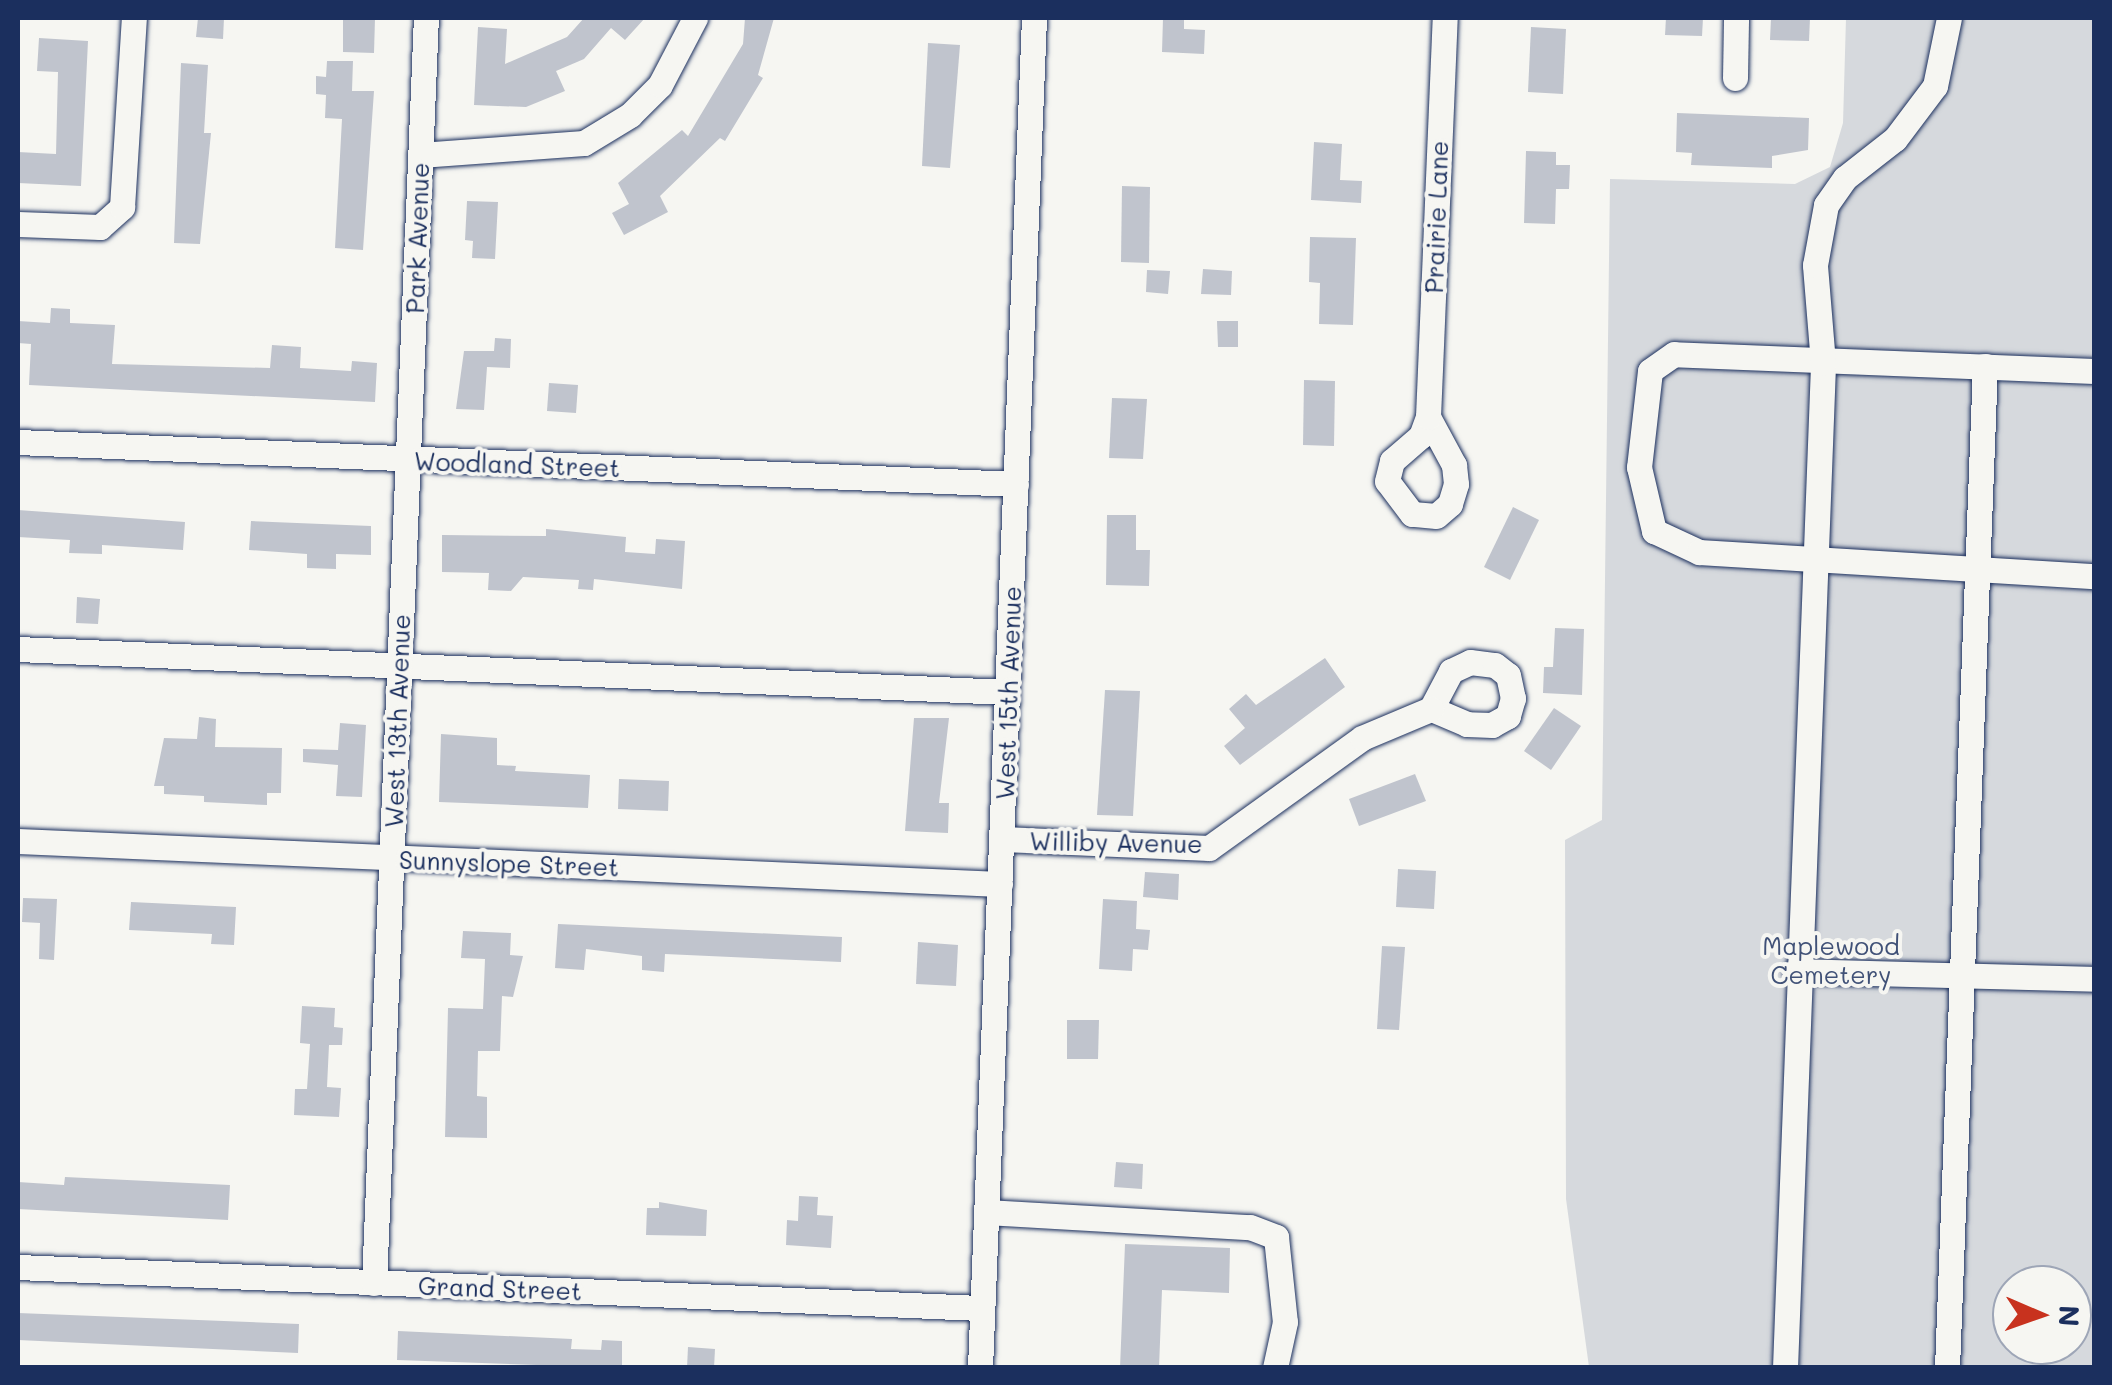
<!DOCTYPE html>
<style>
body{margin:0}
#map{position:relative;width:2112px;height:1385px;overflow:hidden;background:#f6f6f2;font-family:Mali,sans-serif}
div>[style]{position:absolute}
.green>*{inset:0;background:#d6d9dd}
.building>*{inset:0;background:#c0c4cd}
.roads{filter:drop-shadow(0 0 2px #1b2f5e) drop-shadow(0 0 2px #1b2f5e)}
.minor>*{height:25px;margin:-12.5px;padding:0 12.5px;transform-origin:12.5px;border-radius:12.5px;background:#f6f6f2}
span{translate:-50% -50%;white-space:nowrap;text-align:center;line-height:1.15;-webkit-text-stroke:8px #f6f6f2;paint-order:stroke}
.street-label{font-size:25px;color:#1b2f5e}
.park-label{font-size:25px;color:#405177}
.frame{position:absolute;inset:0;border:20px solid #1b2f5e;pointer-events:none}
.north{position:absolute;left:1992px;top:1265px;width:100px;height:100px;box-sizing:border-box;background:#f6f6f2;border:2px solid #9ea6b7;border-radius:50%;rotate:92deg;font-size:28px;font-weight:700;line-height:40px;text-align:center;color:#1b2f5e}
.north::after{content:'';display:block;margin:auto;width:35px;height:45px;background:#c8321e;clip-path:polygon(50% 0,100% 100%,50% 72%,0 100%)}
</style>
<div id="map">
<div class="green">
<div style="clip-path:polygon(evenodd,1846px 18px,2094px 18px,2094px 1367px,1589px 1367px,1566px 1199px,1565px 840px,1602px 820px,1610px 179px,1795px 184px,1830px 167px,1843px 123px,1846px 18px,2012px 1285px,2072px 1285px,2072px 1345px,2012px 1345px,2012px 1285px)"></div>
</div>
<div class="building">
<div style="clip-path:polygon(198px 18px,224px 18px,223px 39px,196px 37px)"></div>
<div style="clip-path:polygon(343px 18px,375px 18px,374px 53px,343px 52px)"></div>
<div style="clip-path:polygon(584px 18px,645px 18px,625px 40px,611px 28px,584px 59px,556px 71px,565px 91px,526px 107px,474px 105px,478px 27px,507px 29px,505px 64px,567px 37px)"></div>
<div style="clip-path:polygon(745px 18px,774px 18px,758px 75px,763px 78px,725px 141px,720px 138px,660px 196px,668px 212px,624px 235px,612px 213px,629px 204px,618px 183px,682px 130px,688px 136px,743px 44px)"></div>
<div style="clip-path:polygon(1163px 18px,1184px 18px,1184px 29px,1205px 30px,1204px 54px,1162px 52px)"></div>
<div style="clip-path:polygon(1666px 18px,1703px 18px,1702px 36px,1665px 35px)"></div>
<div style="clip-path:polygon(1771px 18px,1810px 18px,1809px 41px,1770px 40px)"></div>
<div style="clip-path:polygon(1531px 27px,1566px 29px,1563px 94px,1528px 92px)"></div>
<div style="clip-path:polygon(39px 38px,88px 41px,81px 186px,18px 183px,18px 152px,56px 154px,58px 72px,37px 71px)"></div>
<div style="clip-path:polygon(928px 43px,960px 45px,950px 168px,922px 166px)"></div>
<div style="clip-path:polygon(327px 61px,353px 61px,352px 91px,374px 91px,363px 250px,335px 248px,342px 119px,325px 118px,326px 95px,316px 94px,316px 76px,326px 77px)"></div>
<div style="clip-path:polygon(181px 63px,208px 65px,204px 133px,211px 133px,200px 244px,174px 243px)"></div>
<div style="clip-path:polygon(1677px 113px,1809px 118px,1808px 150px,1772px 156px,1772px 168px,1691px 165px,1692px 153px,1676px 152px)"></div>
<div style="clip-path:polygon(1314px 142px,1342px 144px,1340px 180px,1362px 181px,1361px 203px,1311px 200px)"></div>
<div style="clip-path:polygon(1526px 151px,1556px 152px,1556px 165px,1570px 165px,1569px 189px,1556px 189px,1555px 224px,1524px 223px)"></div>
<div style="clip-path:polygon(1122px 186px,1150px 187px,1149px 263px,1121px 262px)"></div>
<div style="clip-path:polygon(467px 201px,498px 202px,495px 259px,472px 258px,473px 241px,465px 240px)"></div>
<div style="clip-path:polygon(1310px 237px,1356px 238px,1353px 325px,1319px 324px,1320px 283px,1309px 282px)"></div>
<div style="clip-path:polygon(1203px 269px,1232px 271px,1231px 295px,1201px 294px)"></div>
<div style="clip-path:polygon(1147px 270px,1170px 271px,1168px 294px,1146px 292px)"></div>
<div style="clip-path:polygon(51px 308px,70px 309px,70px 323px,115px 325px,112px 364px,270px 368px,272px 345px,301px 347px,300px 368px,351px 371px,352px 361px,377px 363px,375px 402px,29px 385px,31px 344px,18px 343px,18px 321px,50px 323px)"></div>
<div style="clip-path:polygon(1217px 321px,1238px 321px,1238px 347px,1218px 347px)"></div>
<div style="clip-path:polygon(495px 338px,511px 339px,510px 368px,487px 367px,484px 410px,456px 409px,464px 351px,494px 351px)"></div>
<div style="clip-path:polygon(1304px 380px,1335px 381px,1334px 446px,1303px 445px)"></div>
<div style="clip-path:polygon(549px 383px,578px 385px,576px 413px,547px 411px)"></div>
<div style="clip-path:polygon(1112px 398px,1147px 399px,1143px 459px,1109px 458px)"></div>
<div style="clip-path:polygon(1513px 507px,1539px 520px,1510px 580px,1484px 567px)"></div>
<div style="clip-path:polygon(18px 510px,185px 522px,183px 550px,102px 545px,102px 554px,69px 553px,70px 540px,18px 537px)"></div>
<div style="clip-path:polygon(1107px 515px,1136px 515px,1136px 550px,1150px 550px,1149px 586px,1106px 585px)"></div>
<div style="clip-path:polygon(251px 521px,371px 526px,371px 555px,336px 554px,336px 569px,307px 568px,307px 554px,249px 550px)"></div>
<div style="clip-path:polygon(546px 529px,626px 537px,625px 552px,655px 554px,656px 539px,685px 541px,682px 589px,594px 579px,593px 590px,578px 589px,579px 580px,523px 577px,511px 591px,488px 590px,489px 573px,442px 572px,442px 535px,546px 536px)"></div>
<div style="clip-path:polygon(77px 597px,100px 599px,98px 624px,76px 623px)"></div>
<div style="clip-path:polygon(1555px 628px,1584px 629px,1582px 695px,1543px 693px,1544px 667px,1553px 667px)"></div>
<div style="clip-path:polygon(1325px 658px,1345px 687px,1240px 765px,1224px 746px,1245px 728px,1229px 709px,1246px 694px,1256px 705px)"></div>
<div style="clip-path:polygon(1105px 690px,1140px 691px,1133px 816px,1097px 815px)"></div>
<div style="clip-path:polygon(1554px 708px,1581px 726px,1551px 770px,1524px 751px)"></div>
<div style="clip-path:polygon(199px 717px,216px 719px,215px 747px,282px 748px,281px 793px,267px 793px,267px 805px,204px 802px,204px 796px,164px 794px,164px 786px,154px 786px,164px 738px,197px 739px)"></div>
<div style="clip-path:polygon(914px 718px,949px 718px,939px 803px,949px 803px,948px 833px,905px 831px)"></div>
<div style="clip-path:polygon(340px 723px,366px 725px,362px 797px,336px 796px,338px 765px,303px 762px,303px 749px,338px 750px)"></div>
<div style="clip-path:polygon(441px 734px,497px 738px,497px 765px,516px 766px,515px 771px,590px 775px,588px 808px,439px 802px)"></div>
<div style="clip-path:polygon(1415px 774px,1426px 801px,1359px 826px,1349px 799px)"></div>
<div style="clip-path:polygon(619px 779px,669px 781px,668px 811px,618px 809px)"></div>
<div style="clip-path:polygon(1398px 869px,1436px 871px,1434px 909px,1396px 907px)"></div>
<div style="clip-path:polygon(1145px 872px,1179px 874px,1178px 900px,1143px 897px)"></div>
<div style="clip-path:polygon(23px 898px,57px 899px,54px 960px,39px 959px,40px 923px,22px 922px)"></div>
<div style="clip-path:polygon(1103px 899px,1137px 901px,1136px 929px,1150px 930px,1148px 950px,1133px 949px,1132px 971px,1099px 969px)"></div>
<div style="clip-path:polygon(131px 902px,236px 907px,234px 945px,211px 944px,212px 934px,129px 930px)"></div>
<div style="clip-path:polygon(558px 924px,842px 937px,841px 962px,665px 954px,664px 972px,642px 970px,642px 956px,586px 949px,584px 970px,555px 968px)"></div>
<div style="clip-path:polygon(463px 931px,511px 933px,510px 955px,523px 956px,513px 997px,502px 996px,500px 1051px,478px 1051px,477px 1096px,487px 1097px,487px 1138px,445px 1137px,448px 1008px,483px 1009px,485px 959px,461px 958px)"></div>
<div style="clip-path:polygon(918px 942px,958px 945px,956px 986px,916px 984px)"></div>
<div style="clip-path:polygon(1382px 946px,1405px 947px,1399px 1030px,1377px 1029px)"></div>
<div style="clip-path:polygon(302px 1006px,335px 1008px,334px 1027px,343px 1028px,342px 1045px,329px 1045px,327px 1087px,341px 1088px,339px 1117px,294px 1115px,295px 1089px,307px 1089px,310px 1044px,300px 1043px)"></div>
<div style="clip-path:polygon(1067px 1020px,1099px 1020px,1098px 1059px,1067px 1059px)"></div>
<div style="clip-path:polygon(1116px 1162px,1143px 1164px,1142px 1189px,1114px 1187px)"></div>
<div style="clip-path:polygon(65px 1177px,230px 1185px,228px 1220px,18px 1209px,18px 1182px,64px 1185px)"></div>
<div style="clip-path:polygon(799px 1196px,818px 1197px,817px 1215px,833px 1216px,831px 1248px,786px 1245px,787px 1220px,798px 1221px)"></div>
<div style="clip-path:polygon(659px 1202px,707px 1210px,706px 1236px,646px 1235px,647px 1208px,659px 1208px)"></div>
<div style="clip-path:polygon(1125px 1244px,1230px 1248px,1229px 1293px,1162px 1290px,1159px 1368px,1120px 1368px)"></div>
<div style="clip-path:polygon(18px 1313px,299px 1324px,298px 1353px,18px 1340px)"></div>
<div style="clip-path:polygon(398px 1331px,572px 1339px,571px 1349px,601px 1350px,602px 1340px,622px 1341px,622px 1368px,397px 1360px)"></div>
<div style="clip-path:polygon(688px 1347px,715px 1349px,714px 1368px,687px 1368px)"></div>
</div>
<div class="roads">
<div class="minor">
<div style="left:1735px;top:78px;width:60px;rotate:-89deg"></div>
<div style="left:420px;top:155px;width:164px;rotate:-4.2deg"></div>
<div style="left:584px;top:143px;width:54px;rotate:-31.3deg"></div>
<div style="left:630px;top:115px;width:42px;rotate:-45deg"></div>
<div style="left:660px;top:85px;width:76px;rotate:-62.4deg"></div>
<div style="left:18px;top:224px;width:82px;rotate:2.1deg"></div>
<div style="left:100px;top:227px;width:30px;rotate:-42deg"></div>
<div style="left:122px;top:207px;width:189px;rotate:-86.4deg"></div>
<div style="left:2094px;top:371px;width:420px;rotate:-177.7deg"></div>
<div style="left:1674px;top:354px;width:29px;rotate:145deg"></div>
<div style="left:1650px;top:371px;width:97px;rotate:96.5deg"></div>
<div style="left:1639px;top:467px;width:66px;rotate:76.8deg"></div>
<div style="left:1654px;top:531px;width:50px;rotate:25deg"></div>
<div style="left:1699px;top:552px;width:396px;rotate:3.5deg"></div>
<div style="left:1428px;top:417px;width:55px;rotate:61.6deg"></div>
<div style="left:1454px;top:465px;width:19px;rotate:84deg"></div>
<div style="left:1456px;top:484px;width:21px;rotate:107deg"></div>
<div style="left:1450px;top:504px;width:18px;rotate:139deg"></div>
<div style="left:1436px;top:516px;width:24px;rotate:-175deg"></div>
<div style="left:1412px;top:514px;width:41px;rotate:-127.1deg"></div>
<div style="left:1387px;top:481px;width:21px;rotate:-76deg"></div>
<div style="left:1392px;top:461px;width:38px;rotate:-41deg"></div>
<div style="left:1421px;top:436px;width:20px;rotate:-70deg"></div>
<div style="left:1428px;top:417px;width:399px;rotate:-87.6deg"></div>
<div style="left:18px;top:442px;width:999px;rotate:2.41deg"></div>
<div style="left:18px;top:649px;width:990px;rotate:2.49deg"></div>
<div style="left:1470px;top:662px;width:25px;rotate:7deg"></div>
<div style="left:1495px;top:665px;width:16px;rotate:38deg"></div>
<div style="left:1508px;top:675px;width:24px;rotate:78deg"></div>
<div style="left:1513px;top:698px;width:19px;rotate:106deg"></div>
<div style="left:1508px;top:716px;width:18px;rotate:151deg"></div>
<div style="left:1492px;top:725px;width:25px;rotate:-178deg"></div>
<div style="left:1467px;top:724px;width:39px;rotate:-157deg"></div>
<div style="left:1431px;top:709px;width:43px;rotate:-62.2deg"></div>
<div style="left:1451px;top:671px;width:21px;rotate:-25deg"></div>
<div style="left:1002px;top:839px;width:207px;rotate:2.5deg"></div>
<div style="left:1209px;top:848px;width:188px;rotate:-35.7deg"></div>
<div style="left:1362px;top:738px;width:75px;rotate:-22.8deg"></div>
<div style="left:18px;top:841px;width:983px;rotate:2.51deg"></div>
<div style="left:1796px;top:971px;width:298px;rotate:1.5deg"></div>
<div style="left:986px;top:1212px;width:264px;rotate:3.3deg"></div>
<div style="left:1250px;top:1227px;width:28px;rotate:21deg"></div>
<div style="left:1276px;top:1237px;width:85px;rotate:84deg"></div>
<div style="left:1285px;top:1322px;width:47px;rotate:102.3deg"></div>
<div style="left:18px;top:1267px;width:965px;rotate:2.44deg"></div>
<div style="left:374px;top:1283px;width:1266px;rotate:-87.65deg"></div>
<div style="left:980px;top:1368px;width:1351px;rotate:-87.71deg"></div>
<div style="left:1785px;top:1368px;width:1006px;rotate:-87.83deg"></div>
<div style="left:1823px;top:363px;width:98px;rotate:-94.7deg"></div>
<div style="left:1815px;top:265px;width:61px;rotate:-79.6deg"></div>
<div style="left:1826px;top:205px;width:33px;rotate:-55deg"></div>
<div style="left:1845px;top:178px;width:63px;rotate:-38deg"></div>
<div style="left:1895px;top:139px;width:66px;rotate:-53deg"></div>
<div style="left:1935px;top:86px;width:69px;rotate:-78.4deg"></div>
<div style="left:1947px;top:1368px;width:1003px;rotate:-87.83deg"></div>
</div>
</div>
<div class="street-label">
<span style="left:1436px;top:217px;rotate:-88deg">Prairie Lane</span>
<span style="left:417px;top:238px;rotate:-88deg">Park Avenue</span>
<span style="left:517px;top:464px;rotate:2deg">Woodland Street</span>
<span style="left:1008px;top:693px;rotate:-88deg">West 15th Avenue</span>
<span style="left:397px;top:721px;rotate:-88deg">West 13th Avenue</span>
<span style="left:1116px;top:842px;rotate:1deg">Williby Avenue</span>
<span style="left:509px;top:863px;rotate:2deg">Sunnyslope Street</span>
<span style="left:500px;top:1288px;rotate:2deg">Grand Street</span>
</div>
<div class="park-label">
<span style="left:1831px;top:960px">Maplewood<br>Cemetery</span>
</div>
<div class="frame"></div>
<div class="north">N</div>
</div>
